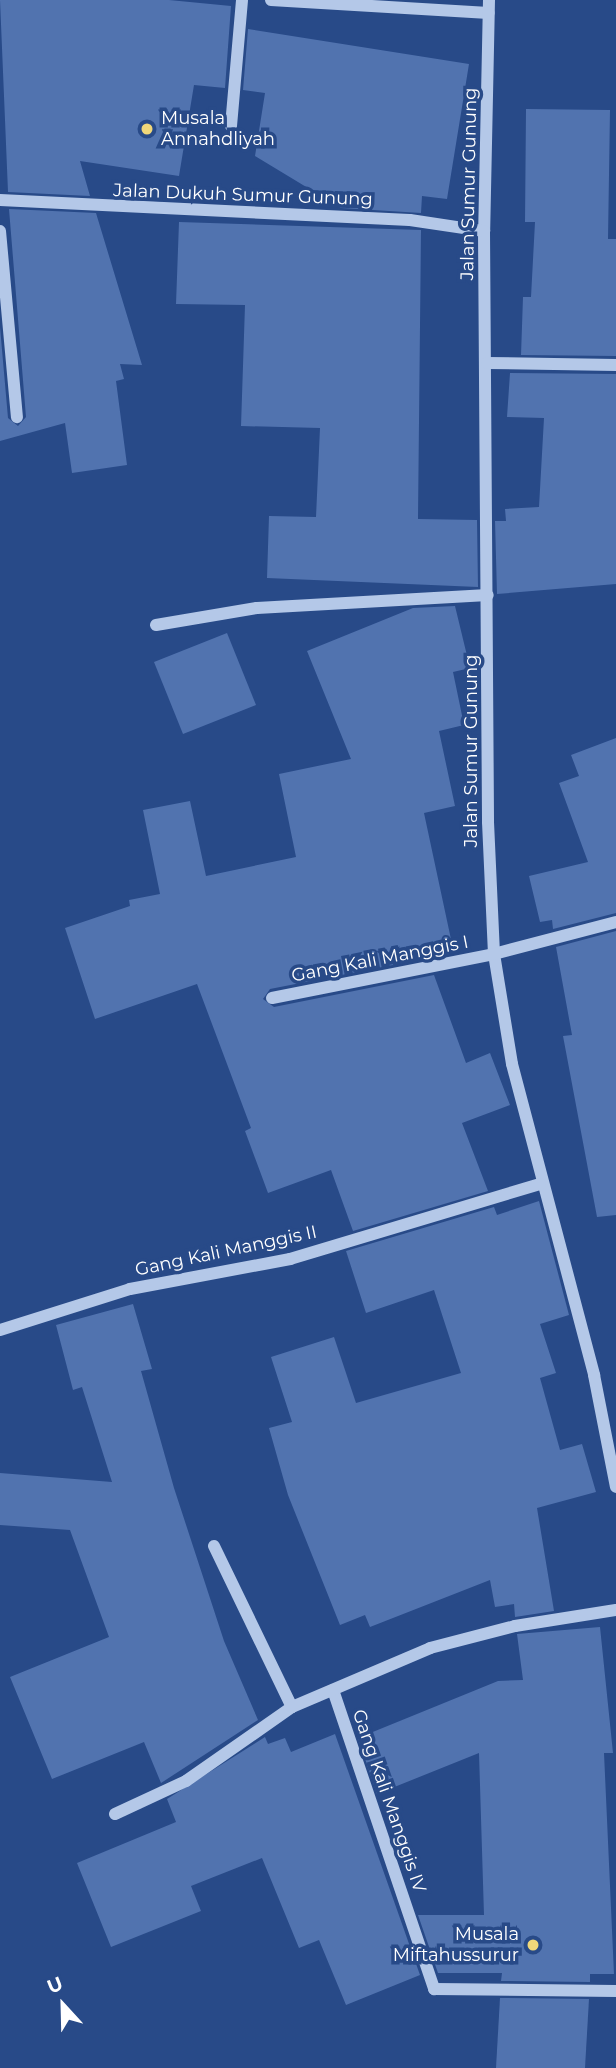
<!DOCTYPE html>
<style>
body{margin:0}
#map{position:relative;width:616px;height:2068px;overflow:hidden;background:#284a88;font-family:Montserrat,sans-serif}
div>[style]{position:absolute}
.building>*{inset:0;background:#5173af}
.minor>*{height:12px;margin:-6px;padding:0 6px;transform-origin:6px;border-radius:6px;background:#b4c8e8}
.dots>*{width:19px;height:19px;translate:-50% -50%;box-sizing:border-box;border:4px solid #284a88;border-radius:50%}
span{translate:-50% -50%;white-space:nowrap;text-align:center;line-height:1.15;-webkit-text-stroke:7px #284a88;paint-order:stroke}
.poi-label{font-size:18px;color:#fff}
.left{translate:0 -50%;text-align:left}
.right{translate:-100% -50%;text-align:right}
.street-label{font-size:18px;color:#fff}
.north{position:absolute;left:28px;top:1970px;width:70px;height:70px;-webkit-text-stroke:5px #284a88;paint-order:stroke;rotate:338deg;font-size:19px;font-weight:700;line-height:28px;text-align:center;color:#fff}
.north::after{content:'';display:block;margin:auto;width:24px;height:32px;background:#fff;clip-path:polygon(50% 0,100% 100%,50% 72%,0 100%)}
</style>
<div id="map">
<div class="building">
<div style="clip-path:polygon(0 0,169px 0,231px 6px,225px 88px,194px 85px,179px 176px,80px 161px,90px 196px,8px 192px)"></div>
<div style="clip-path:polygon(248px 29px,469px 64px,447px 199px,422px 196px,421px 213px,341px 208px,255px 156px,265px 93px,243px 90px)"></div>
<div style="clip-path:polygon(526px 109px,610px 110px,608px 239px,616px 239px,616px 356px,521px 355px,523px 297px,531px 297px,535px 222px,525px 222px)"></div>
<div style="clip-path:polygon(9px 209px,96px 213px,142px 365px,120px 364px,124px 379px,116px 381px,127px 465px,72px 473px,65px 423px,0 441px,0 327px,8px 418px,18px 426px,26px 417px)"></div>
<div style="clip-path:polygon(179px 222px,421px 230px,418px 519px,477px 520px,478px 587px,267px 578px,269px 516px,316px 517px,320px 428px,241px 426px,245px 305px,176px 304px)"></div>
<div style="clip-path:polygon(510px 373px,616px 374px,616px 584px,497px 594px,495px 521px,506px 521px,505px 509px,539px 507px,544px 418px,507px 417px)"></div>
<div style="clip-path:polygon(455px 606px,470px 668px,453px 672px,464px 725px,439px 731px,455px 806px,424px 813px,452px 944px,424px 950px,428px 958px,270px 989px,263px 999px,274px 1007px,434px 975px,466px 1063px,490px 1053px,510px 1105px,462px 1123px,488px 1191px,353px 1231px,331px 1170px,268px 1193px,245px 1131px,251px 1128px,197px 984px,95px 1019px,65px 928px,130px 906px,129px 900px,160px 894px,143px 810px,190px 801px,206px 876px,296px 857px,279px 774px,351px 759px,307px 651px,413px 608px)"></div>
<div style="clip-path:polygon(227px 633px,256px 705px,183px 734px,154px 662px)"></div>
<div style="clip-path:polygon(616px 738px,616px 913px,553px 929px,552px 920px,540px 922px,529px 876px,588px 862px,559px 783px,579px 776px,571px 755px)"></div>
<div style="clip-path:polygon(616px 931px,616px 1215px,597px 1217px,563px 1036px,572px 1035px,556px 947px)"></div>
<div style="clip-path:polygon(539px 1201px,569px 1315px,540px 1324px,556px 1373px,540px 1378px,560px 1450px,582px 1444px,596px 1492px,537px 1508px,554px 1611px,515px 1617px,514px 1604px,495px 1607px,490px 1580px,370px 1627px,365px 1615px,340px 1625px,288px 1495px,269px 1428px,292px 1422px,271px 1357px,334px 1337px,356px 1403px,461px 1373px,434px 1290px,366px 1313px,346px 1251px,494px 1207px,497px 1215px)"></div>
<div style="clip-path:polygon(133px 1304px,152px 1369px,141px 1371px,174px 1488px,224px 1641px,258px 1720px,161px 1783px,144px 1742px,52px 1779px,10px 1677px,109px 1637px,70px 1530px,0 1525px,0 1473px,112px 1482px,82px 1387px,73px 1390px,56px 1325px)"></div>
<div style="clip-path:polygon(600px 1627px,613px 1753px,604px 1753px,614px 1974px,590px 1974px,590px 1982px,501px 1981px,502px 1973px,438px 1973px,418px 1915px,484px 1915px,479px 1753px,377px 1794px,358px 1738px,498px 1681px,523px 1680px,517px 1634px)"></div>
<div style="clip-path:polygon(335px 1734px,420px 1975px,346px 2005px,319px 1940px,299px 1948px,262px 1858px,191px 1886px,201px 1911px,111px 1947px,77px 1863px,176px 1822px,167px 1799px,265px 1737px,268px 1744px,285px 1738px,291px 1752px)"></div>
<div style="clip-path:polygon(500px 1998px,589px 1999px,585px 2068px,496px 2068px)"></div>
</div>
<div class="minor">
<div style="left:271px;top:0;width:218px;rotate:3.4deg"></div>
<div style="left:489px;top:0;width:231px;rotate:91.2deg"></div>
<div style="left:484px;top:231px;width:591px;rotate:89.61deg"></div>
<div style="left:488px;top:822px;width:132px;rotate:87.4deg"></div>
<div style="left:494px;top:954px;width:111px;rotate:80.7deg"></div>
<div style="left:512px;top:1064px;width:322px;rotate:75.2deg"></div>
<div style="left:594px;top:1375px;width:114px;rotate:78.9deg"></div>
<div style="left:231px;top:126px;width:126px;rotate:-85deg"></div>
<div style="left:0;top:200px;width:410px;rotate:2.8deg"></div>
<div style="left:410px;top:220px;width:75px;rotate:8.5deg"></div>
<div style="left:0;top:231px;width:187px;rotate:84.8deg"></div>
<div style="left:487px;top:363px;width:129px;rotate:0.9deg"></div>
<div style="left:156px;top:625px;width:102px;rotate:-9.6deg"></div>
<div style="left:257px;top:608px;width:231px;rotate:-3.2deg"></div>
<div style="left:272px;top:998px;width:226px;rotate:-11.2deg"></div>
<div style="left:494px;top:954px;width:126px;rotate:-14.7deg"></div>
<div style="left:0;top:1330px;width:136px;rotate:-17.5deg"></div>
<div style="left:130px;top:1289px;width:163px;rotate:-10.6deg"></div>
<div style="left:290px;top:1259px;width:261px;rotate:-16.7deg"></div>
<div style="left:214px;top:1546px;width:179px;rotate:64.2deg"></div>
<div style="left:333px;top:1690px;width:316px;rotate:71.3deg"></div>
<div style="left:434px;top:1989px;width:182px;rotate:0.6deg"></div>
<div style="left:115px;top:1814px;width:78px;rotate:-24.9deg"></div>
<div style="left:186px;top:1781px;width:129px;rotate:-34.9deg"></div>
<div style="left:292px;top:1707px;width:150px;rotate:-23.1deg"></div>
<div style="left:430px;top:1648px;width:88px;rotate:-14.5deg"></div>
<div style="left:515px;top:1626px;width:102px;rotate:-9deg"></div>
</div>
<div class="dots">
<div style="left:147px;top:129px;background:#f0d77a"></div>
<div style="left:533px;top:1945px;background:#f0d77a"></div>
</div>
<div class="poi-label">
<span class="left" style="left:161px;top:129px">Musala<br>Annahdliyah</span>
<span class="right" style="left:519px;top:1945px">Musala<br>Miftahussurur</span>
</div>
<div class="street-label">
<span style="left:469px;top:184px;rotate:-89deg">Jalan Sumur Gunung</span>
<span style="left:243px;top:195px;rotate:2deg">Jalan Dukuh Sumur Gunung</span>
<span style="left:471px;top:751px;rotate:-90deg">Jalan Sumur Gunung</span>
<span style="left:380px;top:959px;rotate:-11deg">Gang Kali Manggis I</span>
<span style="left:226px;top:1251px;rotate:-12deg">Gang Kali Manggis II</span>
<span style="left:389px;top:1801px;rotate:71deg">Gang Kali Manggis IV</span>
</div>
<div class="north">U</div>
</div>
